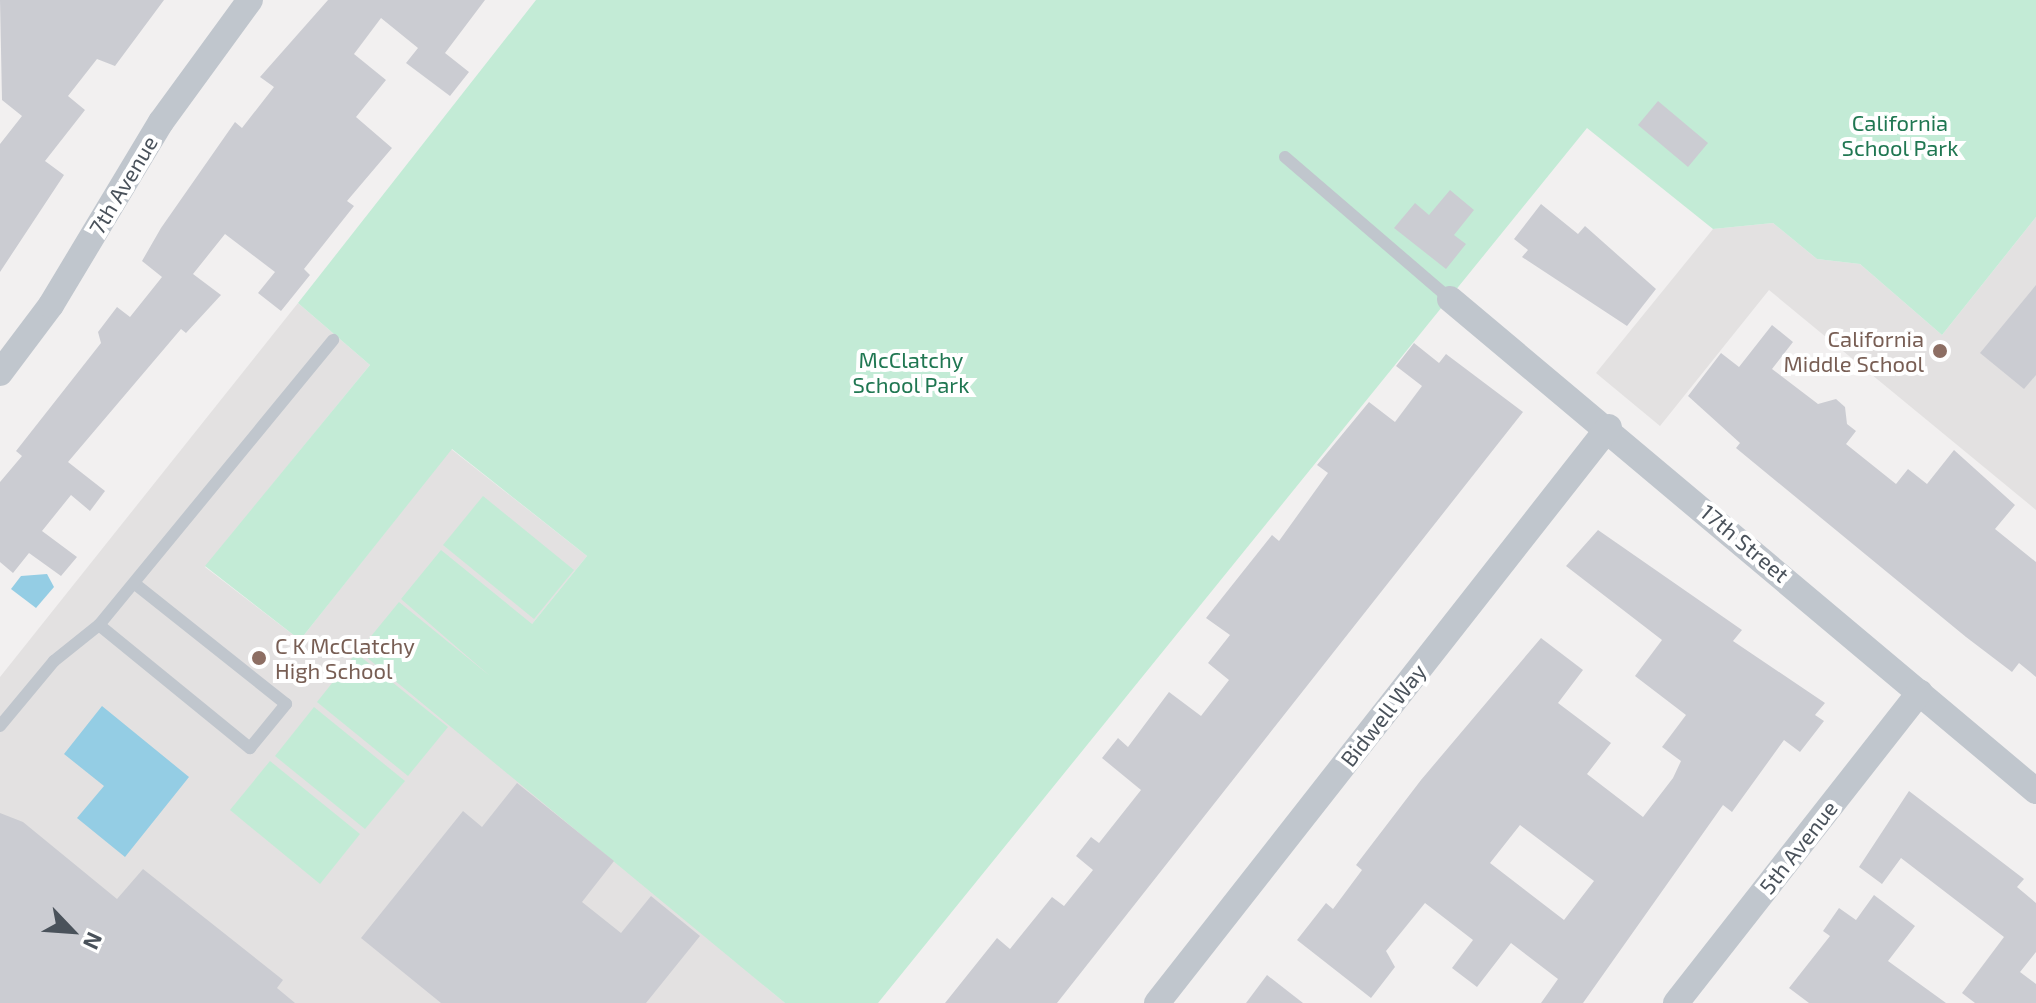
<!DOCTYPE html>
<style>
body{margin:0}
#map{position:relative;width:2036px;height:1003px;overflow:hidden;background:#f2f0f0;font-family:"Exo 2",sans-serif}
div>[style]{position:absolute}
.education>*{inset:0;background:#e3e1e1}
.green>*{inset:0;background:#c3ebd6}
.water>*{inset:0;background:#94cde4}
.building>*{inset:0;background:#cbccd2}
.lane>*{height:12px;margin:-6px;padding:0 6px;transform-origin:6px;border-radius:6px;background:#c0c6cd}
.street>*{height:26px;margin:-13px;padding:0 13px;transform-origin:13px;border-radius:13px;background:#c0c6cd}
.dots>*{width:22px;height:22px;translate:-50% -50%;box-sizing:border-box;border:4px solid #fff;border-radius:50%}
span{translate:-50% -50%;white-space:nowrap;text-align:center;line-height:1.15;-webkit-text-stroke:8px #fff;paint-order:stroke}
.park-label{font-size:22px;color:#207752}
.street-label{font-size:22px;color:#4a525b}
.education-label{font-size:22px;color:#785e54}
.right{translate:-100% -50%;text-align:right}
.left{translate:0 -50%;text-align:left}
.north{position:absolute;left:32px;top:891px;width:80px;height:80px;-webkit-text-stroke:6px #fff;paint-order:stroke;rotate:115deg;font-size:22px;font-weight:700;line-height:32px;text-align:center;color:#4a525b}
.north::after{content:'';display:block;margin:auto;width:28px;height:36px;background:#4a525b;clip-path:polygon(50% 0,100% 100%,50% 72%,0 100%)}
</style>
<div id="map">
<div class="education">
<div style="clip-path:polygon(2036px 217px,2036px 510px,1769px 290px,1660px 426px,1596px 373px,1713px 229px,1773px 223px,1817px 259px,1860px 264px,1942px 335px)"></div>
<div style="clip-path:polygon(298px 303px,370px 365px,205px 567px,300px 640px,451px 449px,587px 556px,452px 723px,785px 1003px,0 1003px,0 677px)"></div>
</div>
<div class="green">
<div style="clip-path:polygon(536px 0,2036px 0,2036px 217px,1942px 335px,1860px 264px,1817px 259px,1773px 223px,1713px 229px,1587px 128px,878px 1003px,785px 1003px,359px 651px,399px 602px,490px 676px,401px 599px,441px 550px,532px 624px,587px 556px,452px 449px,300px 640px,205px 566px,370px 365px,298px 303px)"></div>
<div style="clip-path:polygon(483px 496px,574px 570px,534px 619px,443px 545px)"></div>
<div style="clip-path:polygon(356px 653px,448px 727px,408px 776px,317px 702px)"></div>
<div style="clip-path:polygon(314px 707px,405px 781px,365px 829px,275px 756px)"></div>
<div style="clip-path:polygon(270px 761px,360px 834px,320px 884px,230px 810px)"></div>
</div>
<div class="water">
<div style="clip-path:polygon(47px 574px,54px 587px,36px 608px,11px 589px,21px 576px)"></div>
<div style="clip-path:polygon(102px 706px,189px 777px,125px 857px,77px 818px,104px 786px,64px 754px)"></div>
</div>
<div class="building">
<div style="clip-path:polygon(0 0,164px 0,115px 66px,97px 59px,68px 96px,85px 110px,45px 161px,64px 175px,0 272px,0 144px,22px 116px,2px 100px)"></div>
<div style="clip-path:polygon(328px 0,485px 0,445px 53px,469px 72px,450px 96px,406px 63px,418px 48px,381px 18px,354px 54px,386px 80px,356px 117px,392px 148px,347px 201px,354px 206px,304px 269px,310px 275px,281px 311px,258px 293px,275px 272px,225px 234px,193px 274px,221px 295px,186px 333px,181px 329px,68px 462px,105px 491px,90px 511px,71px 495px,42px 531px,77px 557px,61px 576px,29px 553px,13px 573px,0 562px,0 482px,22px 456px,16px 451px,101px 343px,98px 332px,117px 307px,130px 317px,162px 277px,142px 261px,161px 228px,235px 122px,242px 128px,274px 87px,260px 77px)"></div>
<div style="clip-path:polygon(1658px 101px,1708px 143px,1688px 167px,1638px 125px)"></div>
<div style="clip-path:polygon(1450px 190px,1474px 210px,1454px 235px,1466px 244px,1446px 269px,1394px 228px,1415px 203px,1429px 215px)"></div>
<div style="clip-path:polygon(1541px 204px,1578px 234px,1585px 226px,1656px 289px,1627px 326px,1522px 257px,1528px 250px,1514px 239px)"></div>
<div style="clip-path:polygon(2036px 285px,2036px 375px,2024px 389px,1980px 353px)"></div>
<div style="clip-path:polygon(1772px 325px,1793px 342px,1772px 369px,1818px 404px,1836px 399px,1845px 407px,1847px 424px,1856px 431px,1846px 444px,1896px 484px,1908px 469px,1927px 484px,1954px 450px,2015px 505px,1995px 529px,2036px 562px,2036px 677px,2019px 663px,2012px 672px,1966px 637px,1736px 448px,1740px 443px,1688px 396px,1721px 353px,1739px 367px)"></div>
<div style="clip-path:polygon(1414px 343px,1439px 363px,1446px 354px,1523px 412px,1057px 1003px,945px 1003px,997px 938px,1010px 949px,1052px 897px,1064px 906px,1093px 870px,1076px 856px,1091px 837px,1099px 843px,1141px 790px,1102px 758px,1118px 738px,1128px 747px,1169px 692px,1201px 716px,1229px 680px,1208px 663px,1230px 635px,1206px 618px,1272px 535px,1279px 541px,1328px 473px,1317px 465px,1369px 402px,1395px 422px,1422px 386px,1396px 366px)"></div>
<div style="clip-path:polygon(evenodd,1598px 530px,1742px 630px,1733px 641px,1825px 703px,1815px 715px,1824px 721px,1800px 752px,1784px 740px,1732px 812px,1723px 805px,1583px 1003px,1541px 1003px,1558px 979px,1511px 943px,1477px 987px,1452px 968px,1473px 940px,1425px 903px,1386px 951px,1395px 967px,1371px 998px,1297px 940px,1326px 903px,1333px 909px,1362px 870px,1356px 865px,1421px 780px,1541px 638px,1583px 670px,1558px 703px,1611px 743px,1587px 774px,1643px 817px,1673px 778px,1681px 761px,1662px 747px,1686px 715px,1635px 676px,1662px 640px,1566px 566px,1598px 530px,1520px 825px,1594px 881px,1564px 920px,1490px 863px,1520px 825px)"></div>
<div style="clip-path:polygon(517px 783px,614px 861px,582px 902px,621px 933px,651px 896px,700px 936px,646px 1003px,441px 1003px,361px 938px,463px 811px,482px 827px)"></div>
<div style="clip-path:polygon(1909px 791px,2024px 879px,2017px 887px,2036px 903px,2036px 952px,2020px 972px,2036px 984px,2036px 1003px,1975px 1003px,1962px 993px,2004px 937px,1901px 858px,1882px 884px,1859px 867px)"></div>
<div style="clip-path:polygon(0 813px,23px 822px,117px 899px,143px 869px,283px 980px,277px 988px,295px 1003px,0 1003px)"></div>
<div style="clip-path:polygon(1874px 895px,1915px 926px,1888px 961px,1946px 1003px,1809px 1003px,1789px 988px,1830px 936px,1823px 931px,1839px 908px,1856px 920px)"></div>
<div style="clip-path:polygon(1267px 975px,1303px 1003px,1246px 1003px)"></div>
</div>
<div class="lane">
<div style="left:1285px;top:157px;width:218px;rotate:40.7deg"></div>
<div style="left:99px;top:625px;width:195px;rotate:39.2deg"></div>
<div style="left:250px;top:748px;width:57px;rotate:-50.7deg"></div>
<div style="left:286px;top:704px;width:194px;rotate:-141.5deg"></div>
<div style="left:0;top:726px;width:85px;rotate:-50.3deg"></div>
<div style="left:54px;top:661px;width:58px;rotate:-38.7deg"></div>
<div style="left:99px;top:625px;width:369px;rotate:-50.6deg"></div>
</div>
<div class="street">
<div style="left:1450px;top:299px;width:765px;rotate:40.02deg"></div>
<div style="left:0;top:373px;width:85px;rotate:-53.1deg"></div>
<div style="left:51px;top:305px;width:214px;rotate:-59deg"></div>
<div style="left:161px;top:122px;width:151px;rotate:-53.9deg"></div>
<div style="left:1157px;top:1003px;width:732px;rotate:-51.88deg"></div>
<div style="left:1676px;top:1003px;width:395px;rotate:-51.9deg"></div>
</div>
<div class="dots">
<div style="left:1940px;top:351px;background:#8d6e63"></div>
<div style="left:259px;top:658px;background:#8d6e63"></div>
</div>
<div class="park-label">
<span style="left:1900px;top:135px">California<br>School Park</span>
<span style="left:911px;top:372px">McClatchy<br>School Park</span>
</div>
<div class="street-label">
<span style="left:123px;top:185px;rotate:-59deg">7th Avenue</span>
<span style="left:1745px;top:543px;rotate:40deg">17th Street</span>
<span style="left:1383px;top:715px;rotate:-52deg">Bidwell Way</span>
<span style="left:1798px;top:847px;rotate:-52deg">5th Avenue</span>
</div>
<div class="education-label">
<span class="right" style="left:1924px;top:351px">California<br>Middle School</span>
<span class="left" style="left:275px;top:658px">C K McClatchy<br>High School</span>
</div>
<div class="north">N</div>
</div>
